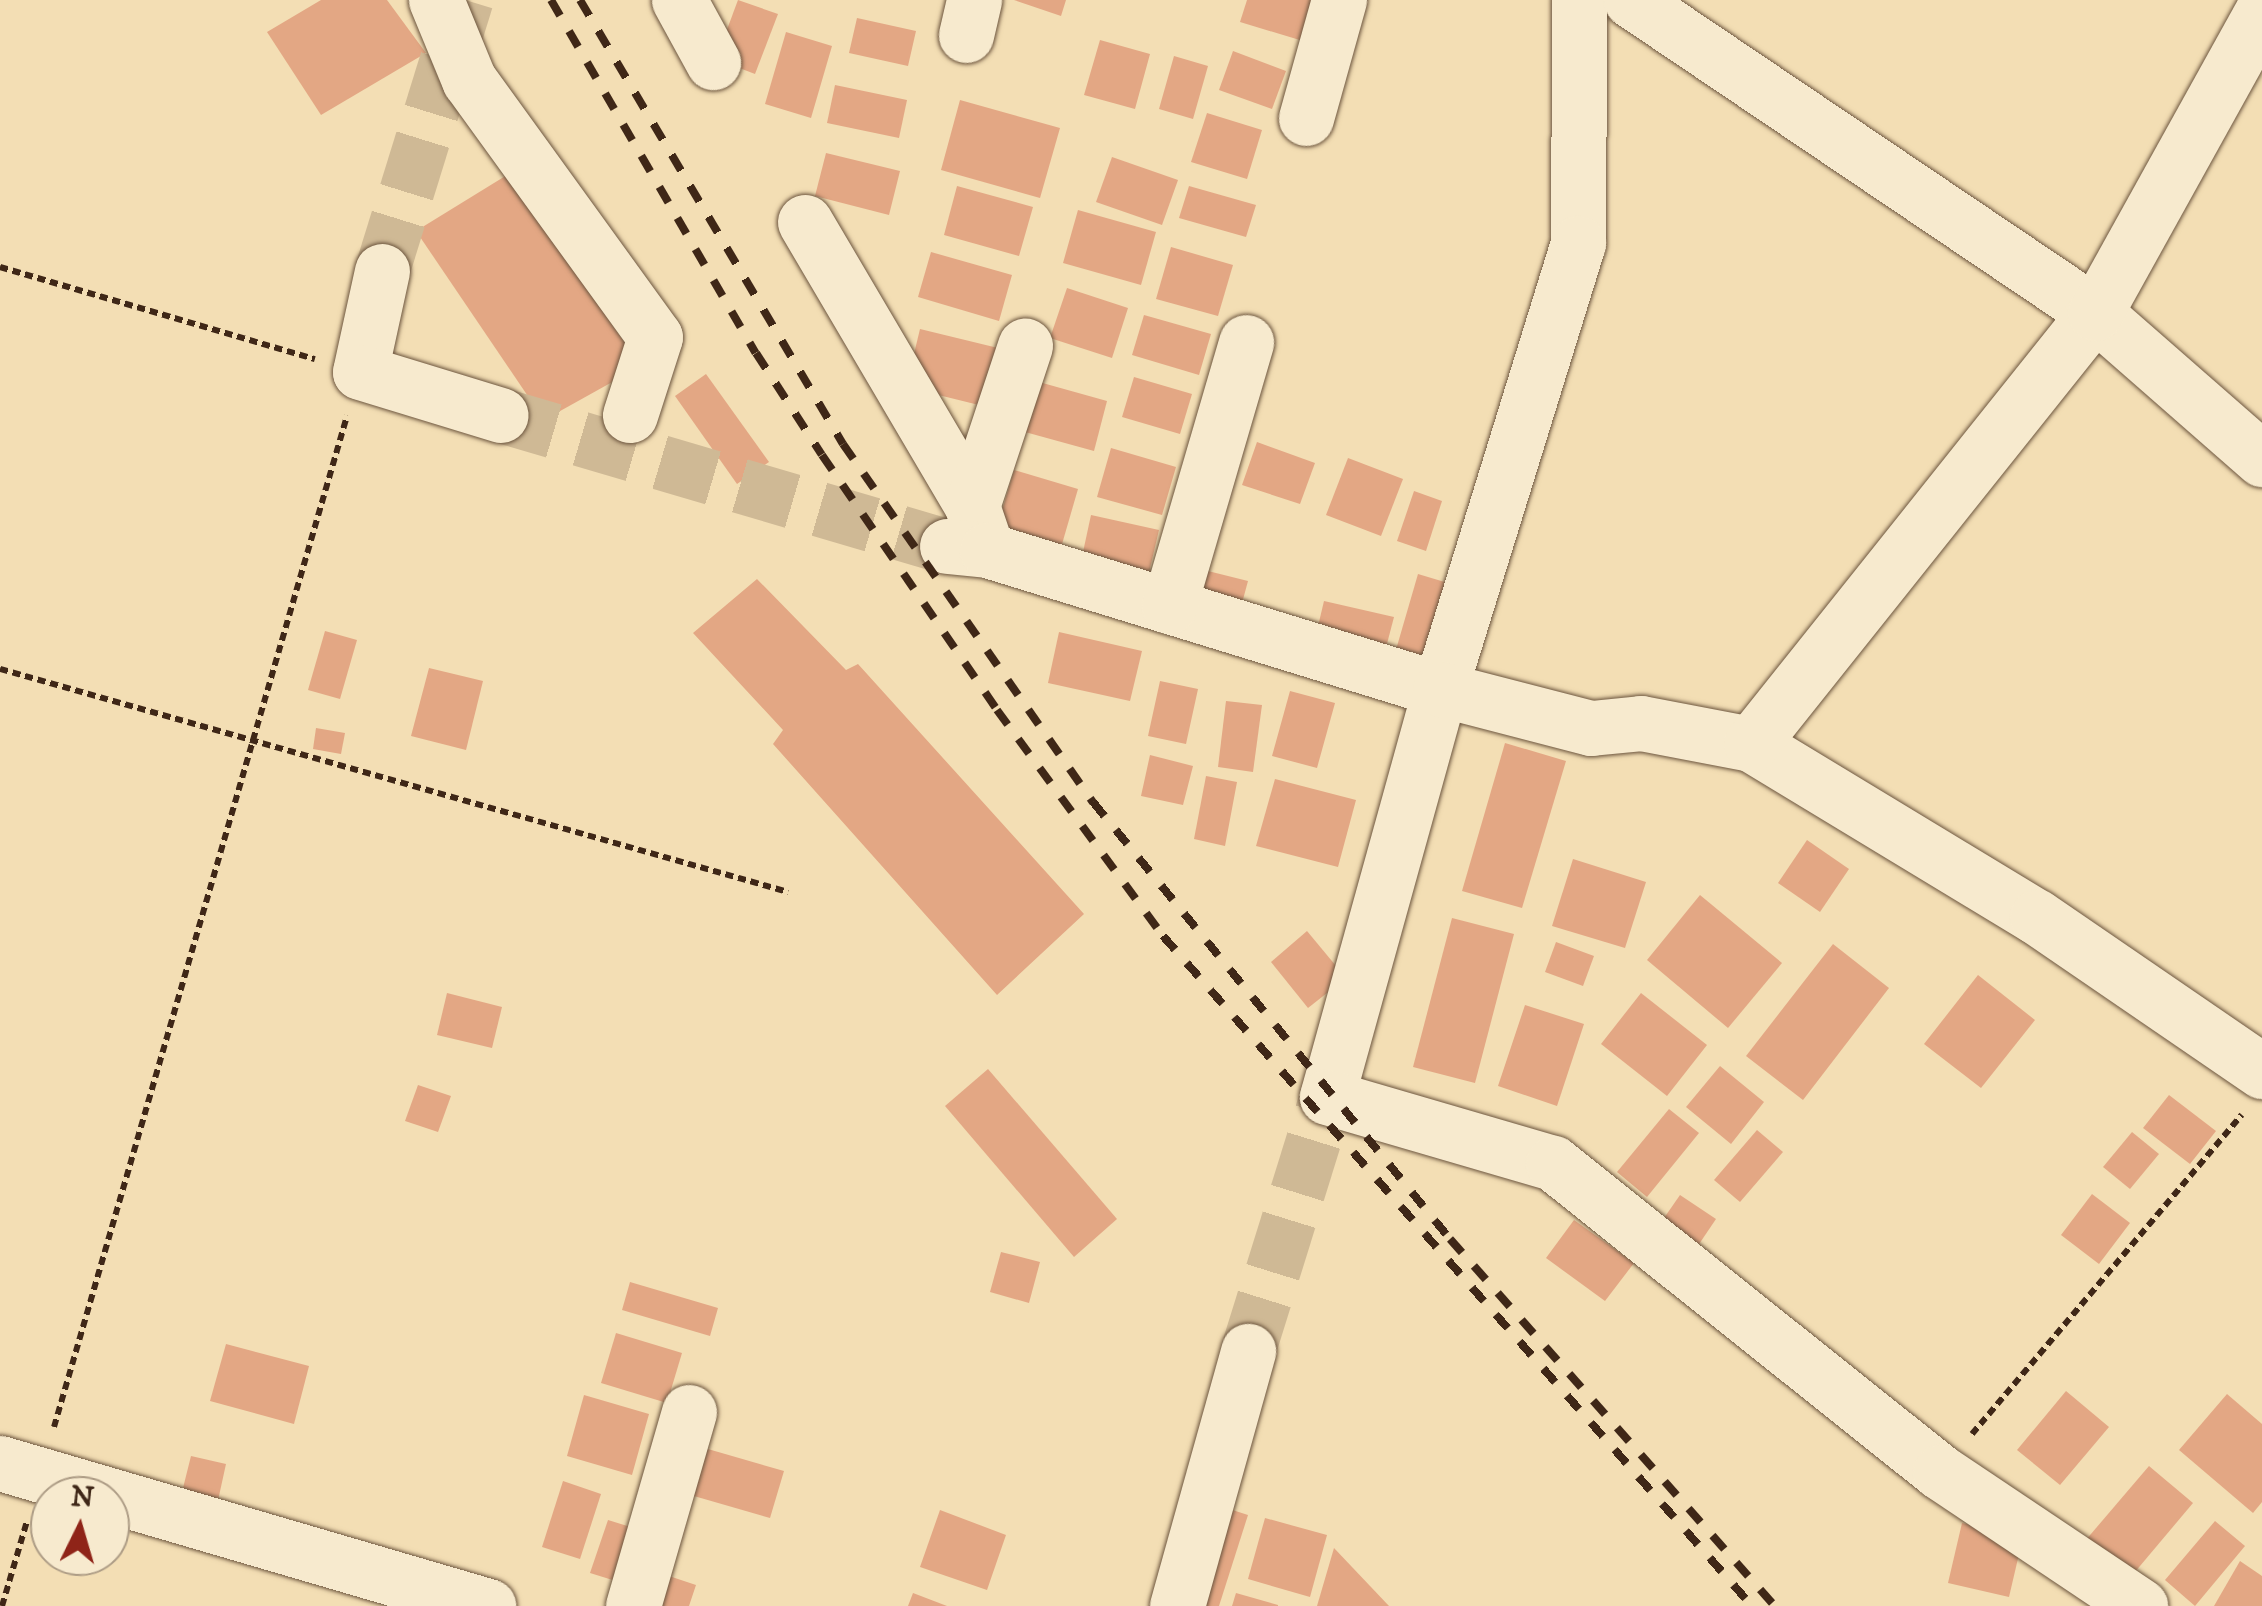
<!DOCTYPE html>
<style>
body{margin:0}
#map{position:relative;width:2262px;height:1606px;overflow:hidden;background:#f3deb4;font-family:"IM FELL DW Pica",serif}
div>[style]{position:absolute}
.building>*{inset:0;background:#e3a784}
.minor-tunnel>*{height:55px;margin-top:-27.5px;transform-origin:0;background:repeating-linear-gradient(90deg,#cfb995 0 55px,transparent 0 83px)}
.path>*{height:6px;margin-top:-3px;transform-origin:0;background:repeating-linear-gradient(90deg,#3f2717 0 8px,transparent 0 13px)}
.roads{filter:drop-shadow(0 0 2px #6c553e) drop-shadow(0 0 2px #6c553e)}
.minor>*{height:55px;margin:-27.5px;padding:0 27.5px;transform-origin:27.5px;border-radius:27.5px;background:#f7eace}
.rail>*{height:8px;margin-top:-4px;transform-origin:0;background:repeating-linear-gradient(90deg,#3f2717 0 18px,transparent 0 36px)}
span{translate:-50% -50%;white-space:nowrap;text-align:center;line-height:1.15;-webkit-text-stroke:10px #f7eace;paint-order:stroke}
.north{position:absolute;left:30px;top:1476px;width:100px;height:100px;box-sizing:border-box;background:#f7eace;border:2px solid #ad9c85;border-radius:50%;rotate:5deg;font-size:28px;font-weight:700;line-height:40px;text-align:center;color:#3f2717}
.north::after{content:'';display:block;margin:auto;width:35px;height:45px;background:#8f2418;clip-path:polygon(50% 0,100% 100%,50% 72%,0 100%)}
</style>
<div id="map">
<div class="building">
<div style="clip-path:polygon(321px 0,387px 0,426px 53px,321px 115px,267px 32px)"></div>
<div style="clip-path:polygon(738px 0,778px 14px,755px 74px,716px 59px)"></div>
<div style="clip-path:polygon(1014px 0,1066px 0,1061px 16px)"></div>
<div style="clip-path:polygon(1247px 0,1315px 0,1303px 41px,1240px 22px)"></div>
<div style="clip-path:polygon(857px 18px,916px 31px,908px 66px,849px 53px)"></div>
<div style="clip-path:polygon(786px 32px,832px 46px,811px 118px,765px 104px)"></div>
<div style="clip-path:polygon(1100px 40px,1150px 54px,1135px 109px,1084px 95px)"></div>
<div style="clip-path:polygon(1233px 51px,1286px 71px,1272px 109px,1219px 90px)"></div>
<div style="clip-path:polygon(1174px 56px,1208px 66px,1193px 119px,1159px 109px)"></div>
<div style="clip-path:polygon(835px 85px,907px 100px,899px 138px,827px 123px)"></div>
<div style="clip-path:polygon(960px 100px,1060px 128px,1040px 198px,941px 170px)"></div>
<div style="clip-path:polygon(1207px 113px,1262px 130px,1247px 179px,1191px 162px)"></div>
<div style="clip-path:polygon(826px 153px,900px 171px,889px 215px,815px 196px)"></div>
<div style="clip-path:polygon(1112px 157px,1178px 180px,1162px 225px,1096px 202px)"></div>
<div style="clip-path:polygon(507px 175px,641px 366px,544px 420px,416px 231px)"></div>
<div style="clip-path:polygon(957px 186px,1033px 207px,1019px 256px,944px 235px)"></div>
<div style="clip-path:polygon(1189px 186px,1256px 205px,1246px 237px,1179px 218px)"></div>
<div style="clip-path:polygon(1078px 210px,1156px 232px,1141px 285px,1063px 263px)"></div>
<div style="clip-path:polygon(1171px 247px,1233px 265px,1218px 316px,1156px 299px)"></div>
<div style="clip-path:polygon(931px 252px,1012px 275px,999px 321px,918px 297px)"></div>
<div style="clip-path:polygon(1067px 288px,1128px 308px,1112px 358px,1050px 338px)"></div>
<div style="clip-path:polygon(1144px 315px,1211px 334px,1199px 375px,1132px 355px)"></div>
<div style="clip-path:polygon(920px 329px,998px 348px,983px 406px,906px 387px)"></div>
<div style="clip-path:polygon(706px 374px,769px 462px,737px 484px,675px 396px)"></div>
<div style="clip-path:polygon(1134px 377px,1192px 394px,1180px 434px,1122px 417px)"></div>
<div style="clip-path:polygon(1039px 382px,1107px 401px,1094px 451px,1025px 432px)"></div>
<div style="clip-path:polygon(1257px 442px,1315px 463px,1300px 504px,1242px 485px)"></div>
<div style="clip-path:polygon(1111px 448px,1176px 467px,1162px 515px,1097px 497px)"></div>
<div style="clip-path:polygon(1348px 458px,1403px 479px,1381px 536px,1326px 515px)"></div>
<div style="clip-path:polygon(1014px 470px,1078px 489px,1060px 551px,996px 531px)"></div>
<div style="clip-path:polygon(1414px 491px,1442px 501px,1426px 551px,1397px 541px)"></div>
<div style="clip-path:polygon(1091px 515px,1159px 530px,1147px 581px,1080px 566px)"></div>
<div style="clip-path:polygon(1200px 569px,1248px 581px,1238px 618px,1190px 606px)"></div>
<div style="clip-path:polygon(1418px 574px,1448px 583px,1423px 669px,1393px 660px)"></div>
<div style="clip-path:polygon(757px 579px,846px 670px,858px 664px,1084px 914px,997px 995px,773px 744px,783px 730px,693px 633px)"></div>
<div style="clip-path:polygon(1324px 601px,1394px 617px,1383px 659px,1314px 643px)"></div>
<div style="clip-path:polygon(325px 631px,357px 640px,340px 699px,308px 690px)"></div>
<div style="clip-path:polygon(1059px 632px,1142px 651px,1130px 701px,1048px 683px)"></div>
<div style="clip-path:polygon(429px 668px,483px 681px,466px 750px,411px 736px)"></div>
<div style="clip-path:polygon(1160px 681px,1198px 689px,1186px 744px,1148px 736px)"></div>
<div style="clip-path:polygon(1290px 691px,1335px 703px,1317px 768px,1272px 756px)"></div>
<div style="clip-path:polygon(1226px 701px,1262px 705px,1253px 772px,1218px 767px)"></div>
<div style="clip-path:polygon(316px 728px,345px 733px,341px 754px,313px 749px)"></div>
<div style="clip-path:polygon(1505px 743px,1566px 761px,1522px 908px,1462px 891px)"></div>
<div style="clip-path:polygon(1150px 755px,1193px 766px,1183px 805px,1141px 796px)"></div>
<div style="clip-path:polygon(1206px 776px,1237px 782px,1225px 846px,1194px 839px)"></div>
<div style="clip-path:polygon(1275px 779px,1356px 800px,1338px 867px,1256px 846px)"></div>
<div style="clip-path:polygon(1807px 840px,1849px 869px,1820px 912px,1778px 883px)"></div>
<div style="clip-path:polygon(1573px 859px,1646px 882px,1625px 948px,1552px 926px)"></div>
<div style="clip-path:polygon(1700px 895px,1782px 963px,1728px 1028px,1647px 960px)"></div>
<div style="clip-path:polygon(1452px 918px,1514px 934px,1475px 1083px,1413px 1067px)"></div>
<div style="clip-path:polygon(1307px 931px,1346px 978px,1308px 1008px,1271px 962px)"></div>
<div style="clip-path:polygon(1556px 942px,1594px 956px,1583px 986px,1545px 972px)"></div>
<div style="clip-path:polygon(1833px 944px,1889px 988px,1803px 1100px,1746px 1056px)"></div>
<div style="clip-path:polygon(1978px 975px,2035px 1020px,1981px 1088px,1924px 1044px)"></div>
<div style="clip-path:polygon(447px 993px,502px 1007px,492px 1048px,437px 1035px)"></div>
<div style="clip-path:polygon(1641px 993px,1707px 1045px,1667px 1096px,1601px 1044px)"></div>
<div style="clip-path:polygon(1525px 1005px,1584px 1024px,1557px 1106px,1498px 1086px)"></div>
<div style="clip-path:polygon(1720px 1066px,1764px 1102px,1731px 1144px,1686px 1107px)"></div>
<div style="clip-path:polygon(988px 1069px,1117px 1219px,1074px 1257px,945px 1106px)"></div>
<div style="clip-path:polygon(418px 1085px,451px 1096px,438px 1132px,405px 1121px)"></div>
<div style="clip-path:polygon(2169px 1095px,2216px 1131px,2190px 1164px,2143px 1128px)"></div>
<div style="clip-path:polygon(1669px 1109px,1699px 1133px,1647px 1197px,1617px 1172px)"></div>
<div style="clip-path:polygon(1757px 1130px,1783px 1152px,1740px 1202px,1714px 1180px)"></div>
<div style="clip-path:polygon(2132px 1132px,2159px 1154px,2130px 1189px,2103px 1167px)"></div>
<div style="clip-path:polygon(2092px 1194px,2130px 1223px,2099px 1264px,2061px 1235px)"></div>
<div style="clip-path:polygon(1680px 1195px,1716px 1219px,1691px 1256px,1655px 1231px)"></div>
<div style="clip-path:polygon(1574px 1220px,1634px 1263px,1605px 1301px,1546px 1258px)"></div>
<div style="clip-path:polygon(1001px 1252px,1040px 1262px,1029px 1303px,990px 1292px)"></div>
<div style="clip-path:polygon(630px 1282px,718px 1308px,710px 1336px,622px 1310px)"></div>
<div style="clip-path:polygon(616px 1333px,682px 1353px,667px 1403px,601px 1383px)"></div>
<div style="clip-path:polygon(226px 1344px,309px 1366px,294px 1424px,210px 1401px)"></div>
<div style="clip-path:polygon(2066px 1391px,2109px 1427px,2060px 1485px,2017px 1450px)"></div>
<div style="clip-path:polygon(2227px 1394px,2262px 1424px,2262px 1502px,2253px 1513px,2179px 1450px)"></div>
<div style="clip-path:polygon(584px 1395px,649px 1414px,632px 1475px,567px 1456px)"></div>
<div style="clip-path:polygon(701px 1447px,784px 1471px,770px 1518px,687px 1494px)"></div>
<div style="clip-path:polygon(191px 1456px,226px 1464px,217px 1505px,181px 1496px)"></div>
<div style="clip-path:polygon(2149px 1466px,2193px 1503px,2124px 1585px,2079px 1548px)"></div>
<div style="clip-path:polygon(563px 1481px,601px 1494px,580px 1559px,542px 1547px)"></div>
<div style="clip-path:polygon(1220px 1506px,1248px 1515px,1219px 1606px,1188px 1606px)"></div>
<div style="clip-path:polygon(940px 1510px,1006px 1535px,987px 1590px,920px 1567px)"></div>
<div style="clip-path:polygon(1265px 1518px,1327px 1535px,1310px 1597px,1248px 1579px)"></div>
<div style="clip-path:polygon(608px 1520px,637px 1529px,619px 1582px,590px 1573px)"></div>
<div style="clip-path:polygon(2215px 1521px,2245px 1546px,2195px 1606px,2165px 1580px)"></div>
<div style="clip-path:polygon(1962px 1523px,2023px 1537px,2009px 1597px,1948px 1583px)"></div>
<div style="clip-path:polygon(1334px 1548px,1389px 1606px,1317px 1606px)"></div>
<div style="clip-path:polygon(2240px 1561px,2262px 1576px,2262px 1606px,2214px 1606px)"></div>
<div style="clip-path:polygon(657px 1572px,696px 1585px,689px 1606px,645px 1606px)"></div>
<div style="clip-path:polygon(913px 1593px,947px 1606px,908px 1606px)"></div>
<div style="clip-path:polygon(1236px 1593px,1278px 1605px,1278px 1606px,1232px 1606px)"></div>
</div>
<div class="minor-tunnel">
<div style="left:382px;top:271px;width:284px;rotate:-72.8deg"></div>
<div style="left:501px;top:415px;width:465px;rotate:16.4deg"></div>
<div style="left:1248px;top:1351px;width:266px;rotate:-72.7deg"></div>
</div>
<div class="path">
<div style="left:0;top:267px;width:328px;rotate:16.3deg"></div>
<div style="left:0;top:669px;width:819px;rotate:15.8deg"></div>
<div style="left:54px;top:1427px;width:1053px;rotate:-73.84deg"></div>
<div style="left:1972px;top:1434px;width:418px;rotate:-49.8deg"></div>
<div style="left:2px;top:1606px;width:89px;rotate:-73.6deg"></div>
</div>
<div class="roads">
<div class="minor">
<div style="left:436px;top:0;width:87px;rotate:67.6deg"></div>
<div style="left:469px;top:80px;width:317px;rotate:54.1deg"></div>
<div style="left:655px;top:337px;width:82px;rotate:107.8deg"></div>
<div style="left:679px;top:0;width:71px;rotate:61.3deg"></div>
<div style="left:1579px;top:0;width:243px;rotate:90.2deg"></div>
<div style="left:1578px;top:243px;width:467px;rotate:107.2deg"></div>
<div style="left:1440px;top:689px;width:423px;rotate:105.5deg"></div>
<div style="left:1327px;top:1097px;width:235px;rotate:16.3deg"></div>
<div style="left:1553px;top:1163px;width:495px;rotate:38.6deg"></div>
<div style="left:1940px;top:1472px;width:241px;rotate:33.8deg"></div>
<div style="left:1631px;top:0;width:560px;rotate:34deg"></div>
<div style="left:2095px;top:313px;width:222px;rotate:41.2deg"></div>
<div style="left:966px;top:35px;width:36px;rotate:-77deg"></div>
<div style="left:1306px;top:118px;width:123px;rotate:-74.4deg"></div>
<div style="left:805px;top:222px;width:329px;rotate:59.5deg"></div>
<div style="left:972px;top:506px;width:46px;rotate:71.2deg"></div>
<div style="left:382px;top:271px;width:103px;rotate:102.3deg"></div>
<div style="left:360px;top:372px;width:147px;rotate:17deg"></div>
<div style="left:972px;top:506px;width:169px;rotate:-71.7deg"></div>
<div style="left:947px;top:546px;width:40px;rotate:5.7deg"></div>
<div style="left:987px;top:550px;width:474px;rotate:17.1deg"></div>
<div style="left:1440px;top:689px;width:156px;rotate:14.5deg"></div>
<div style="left:1591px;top:728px;width:50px;rotate:-5.7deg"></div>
<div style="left:1641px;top:723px;width:112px;rotate:10.8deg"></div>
<div style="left:1751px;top:744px;width:334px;rotate:31.2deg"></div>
<div style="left:2037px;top:917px;width:273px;rotate:34.4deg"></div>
<div style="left:1169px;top:606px;width:275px;rotate:-73.7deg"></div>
<div style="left:1751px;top:744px;width:551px;rotate:-51.41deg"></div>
<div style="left:2095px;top:313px;width:344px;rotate:-61deg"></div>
<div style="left:0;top:1463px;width:509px;rotate:16.33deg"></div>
<div style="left:633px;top:1606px;width:202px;rotate:-73.9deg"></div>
<div style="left:1177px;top:1606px;width:265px;rotate:-74.4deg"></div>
</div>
</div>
<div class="rail">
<div style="left:551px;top:0;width:408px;rotate:59.9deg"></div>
<div style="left:756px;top:353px;width:121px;rotate:57.1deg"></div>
<div style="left:822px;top:455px;width:309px;rotate:55.5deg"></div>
<div style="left:997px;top:710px;width:280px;rotate:53.7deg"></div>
<div style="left:1163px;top:936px;width:892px;rotate:48.68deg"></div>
<div style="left:580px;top:0;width:516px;rotate:59.36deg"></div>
<div style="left:843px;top:444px;width:437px;rotate:55.1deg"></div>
<div style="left:1093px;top:802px;width:564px;rotate:50.75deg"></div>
<div style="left:1450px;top:1239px;width:490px;rotate:48.5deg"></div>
</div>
<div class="north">N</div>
</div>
